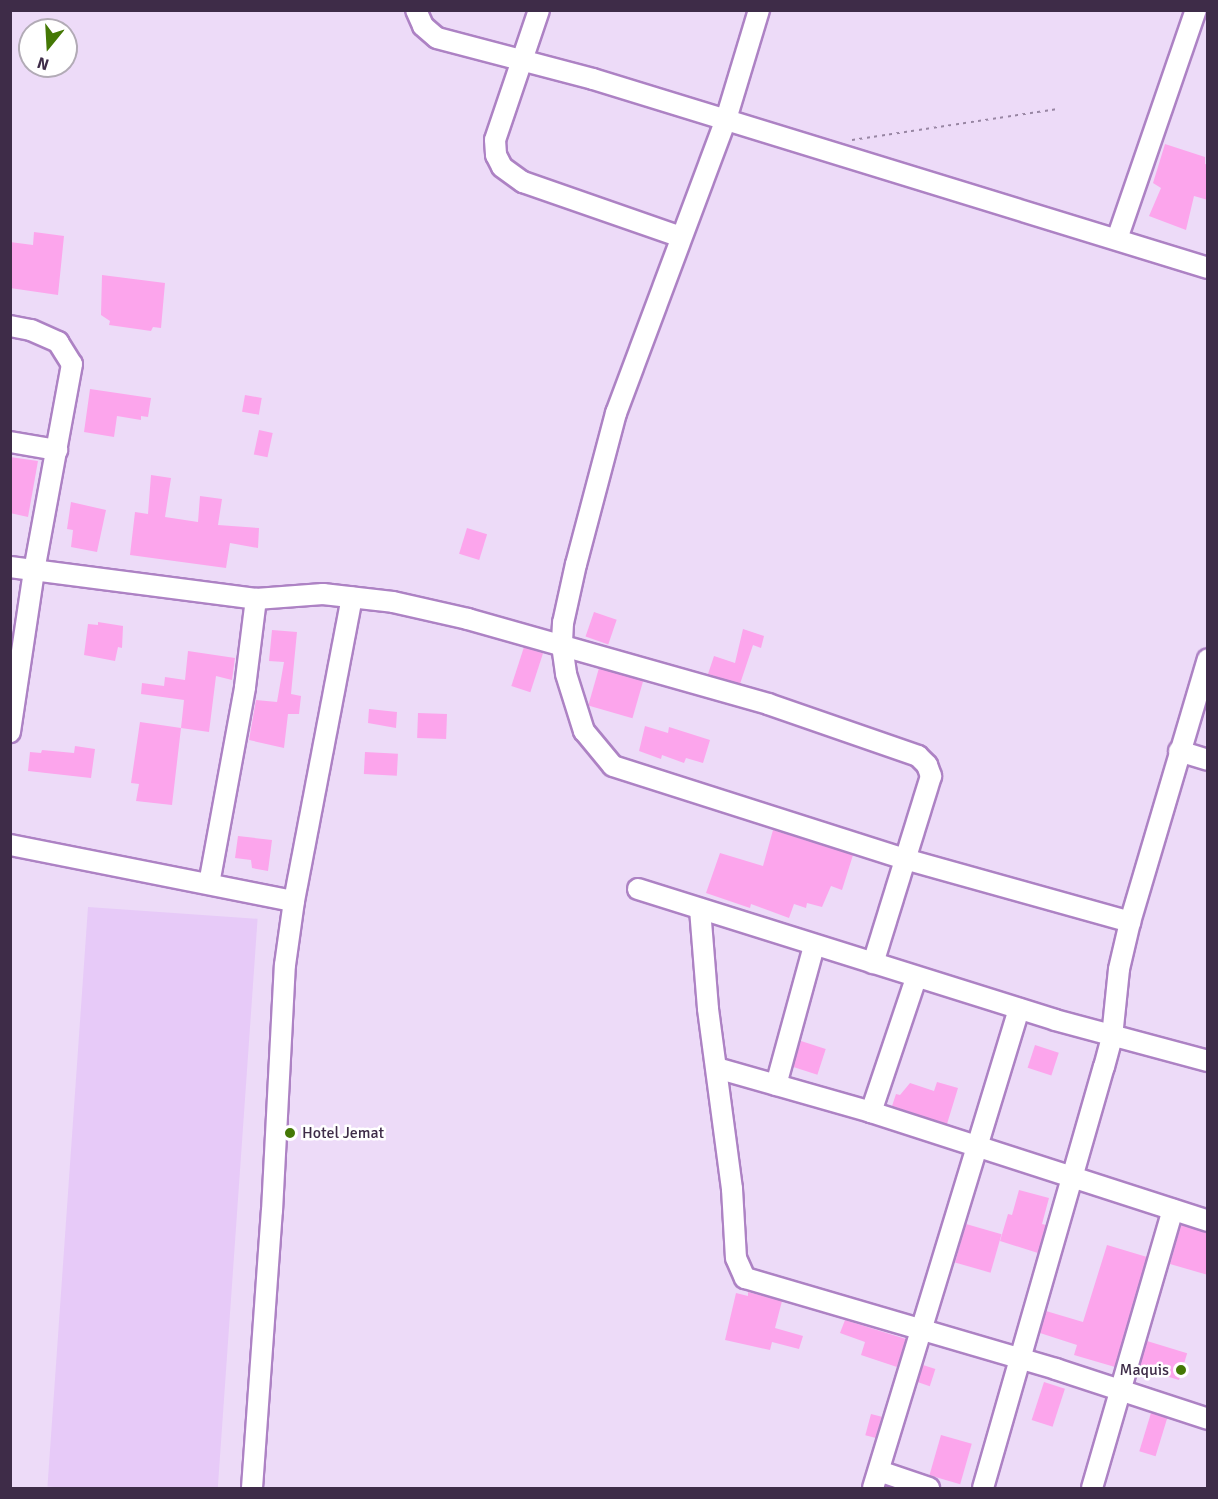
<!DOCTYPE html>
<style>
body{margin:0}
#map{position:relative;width:1218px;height:1499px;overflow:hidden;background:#eddbf8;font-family:Signika,sans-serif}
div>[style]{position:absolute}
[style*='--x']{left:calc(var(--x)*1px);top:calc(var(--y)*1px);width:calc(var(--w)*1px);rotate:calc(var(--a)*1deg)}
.built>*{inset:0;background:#e7caf8;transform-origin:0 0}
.building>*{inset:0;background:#fca5ec;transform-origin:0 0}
.path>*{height:2px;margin-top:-1px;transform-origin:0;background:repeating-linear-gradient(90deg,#9886a3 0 3px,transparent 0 7.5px)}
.roads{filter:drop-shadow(2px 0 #ad82c4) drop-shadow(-2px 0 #ad82c4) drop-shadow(0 2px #ad82c4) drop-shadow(0 -2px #ad82c4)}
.minor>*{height:20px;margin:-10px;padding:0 10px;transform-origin:10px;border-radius:10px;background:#fff}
.dots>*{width:16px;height:16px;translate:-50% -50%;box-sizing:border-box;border:3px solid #fff;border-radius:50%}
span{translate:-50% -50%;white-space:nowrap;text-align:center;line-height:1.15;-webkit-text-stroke:5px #fff;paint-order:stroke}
.poi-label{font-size:16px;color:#3e2c48}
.left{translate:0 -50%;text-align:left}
.right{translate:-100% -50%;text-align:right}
.frame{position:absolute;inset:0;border:12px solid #3e2c48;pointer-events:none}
.north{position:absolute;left:18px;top:18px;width:60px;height:60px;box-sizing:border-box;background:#fff;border:2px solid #b2abb6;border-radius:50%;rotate:198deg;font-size:16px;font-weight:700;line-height:24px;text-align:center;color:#3e2c48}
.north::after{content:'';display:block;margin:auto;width:21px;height:27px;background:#447805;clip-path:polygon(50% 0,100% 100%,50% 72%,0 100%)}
</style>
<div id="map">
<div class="built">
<i style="left:88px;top:907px;width:170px;height:581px;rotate:4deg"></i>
</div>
<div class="building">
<i style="clip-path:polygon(1165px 144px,1205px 157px,1205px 164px,1208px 165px,1208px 200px,1194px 196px,1186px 230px,1149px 216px,1161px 188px,1153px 183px)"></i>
<i style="clip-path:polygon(34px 232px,64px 236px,58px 295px,10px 288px,10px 242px,33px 245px)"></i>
<i style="clip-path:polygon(102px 275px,165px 283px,161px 328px,153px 327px,151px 331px,109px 325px,110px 321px,101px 315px)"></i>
<i style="clip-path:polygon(90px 389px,151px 398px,148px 417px,141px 416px,141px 420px,117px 416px,114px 437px,84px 432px)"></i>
<i style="left:245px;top:395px;width:17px;height:17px;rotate:10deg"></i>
<i style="left:259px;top:430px;width:14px;height:25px;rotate:12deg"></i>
<i style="clip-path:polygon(10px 457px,38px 461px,28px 517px,10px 513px)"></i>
<i style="clip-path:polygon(151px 475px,171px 478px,165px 517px,198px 522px,200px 496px,222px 499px,218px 525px,259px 528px,258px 548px,230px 543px,226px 568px,130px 555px,135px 512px,148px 514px)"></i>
<i style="clip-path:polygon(71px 502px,106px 510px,97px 552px,71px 547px,73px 530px,67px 529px)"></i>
<i style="left:467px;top:528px;width:21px;height:27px;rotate:17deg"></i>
<i style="left:594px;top:612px;width:24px;height:26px;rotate:19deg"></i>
<i style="clip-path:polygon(98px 622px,123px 626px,122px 648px,118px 647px,115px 661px,84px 655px,88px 624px,98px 625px)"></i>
<i style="clip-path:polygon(743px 629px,764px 636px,761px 648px,753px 645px,740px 684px,708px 674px,714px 656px,735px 663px)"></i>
<i style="clip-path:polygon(272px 630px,297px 632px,291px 694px,301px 696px,299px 714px,288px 714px,284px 748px,249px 740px,256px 700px,277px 702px,284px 662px,269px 661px)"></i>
<i style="left:524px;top:647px;width:20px;height:41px;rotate:18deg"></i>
<i style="clip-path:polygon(188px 651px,235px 658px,232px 680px,216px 676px,209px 732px,181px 728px,184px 700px,141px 694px,142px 683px,164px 686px,165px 677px,185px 680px)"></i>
<i style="left:599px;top:668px;width:46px;height:39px;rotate:16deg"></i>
<i style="clip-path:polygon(369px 709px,397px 712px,396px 728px,368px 723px)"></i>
<i style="left:418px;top:713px;width:29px;height:25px;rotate:2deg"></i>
<i style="clip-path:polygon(140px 722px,181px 728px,172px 805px,136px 801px,139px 784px,131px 783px)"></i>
<i style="clip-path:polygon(645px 726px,668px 733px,669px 727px,710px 740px,703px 763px,686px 758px,684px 763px,662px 755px,661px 759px,639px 751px)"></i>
<i style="clip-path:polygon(75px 746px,95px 749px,91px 778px,28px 771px,30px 752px,41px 753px,42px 750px,74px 753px)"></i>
<i style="left:365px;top:752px;width:33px;height:22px;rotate:3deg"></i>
<i style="clip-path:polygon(773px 830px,853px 855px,842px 890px,831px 886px,822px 907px,807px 903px,806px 908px,794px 904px,789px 918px,751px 904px,750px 908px,706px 893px,720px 853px,763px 866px)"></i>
<i style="clip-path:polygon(238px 836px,272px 840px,268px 871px,252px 868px,251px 860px,235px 858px)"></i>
<i style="left:801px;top:1041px;width:26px;height:27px;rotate:18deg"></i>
<i style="left:1035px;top:1045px;width:25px;height:24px;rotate:18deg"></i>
<i style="clip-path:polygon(937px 1082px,958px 1088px,947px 1124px,892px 1106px,896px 1094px,900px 1095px,910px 1083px,934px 1091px)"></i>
<i style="clip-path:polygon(1019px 1190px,1049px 1198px,1042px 1224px,1046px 1225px,1038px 1253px,1000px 1241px,1008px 1214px,1012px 1215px)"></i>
<i style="left:966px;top:1224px;width:37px;height:40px;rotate:16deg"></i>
<i style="clip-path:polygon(1181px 1225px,1208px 1233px,1208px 1275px,1170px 1264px)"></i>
<i style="clip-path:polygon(1107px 1245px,1147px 1257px,1115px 1367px,1074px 1355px,1077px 1345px,1040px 1333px,1046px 1311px,1083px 1322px)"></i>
<i style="clip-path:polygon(748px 1292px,782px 1301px,775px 1328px,803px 1336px,799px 1349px,772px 1342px,770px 1350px,725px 1340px,736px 1293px,748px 1296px)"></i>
<i style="clip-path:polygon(845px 1320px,906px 1339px,897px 1367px,861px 1355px,865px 1342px,840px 1333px)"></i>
<i style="left:1147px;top:1341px;width:42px;height:28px;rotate:17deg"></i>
<i style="left:923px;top:1365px;width:13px;height:18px;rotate:18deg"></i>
<i style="left:1044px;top:1382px;width:22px;height:40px;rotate:18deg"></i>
<i style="left:1151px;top:1413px;width:17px;height:40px;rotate:17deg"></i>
<i style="left:871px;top:1414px;width:11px;height:22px;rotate:15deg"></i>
<i style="left:941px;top:1435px;width:32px;height:42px;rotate:16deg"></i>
</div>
<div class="path">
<i style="--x:852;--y:140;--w:208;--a:-8.6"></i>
</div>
<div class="roads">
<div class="minor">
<i style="--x:416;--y:10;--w:17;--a:66"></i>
<i style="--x:423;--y:26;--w:18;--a:41"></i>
<i style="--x:437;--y:38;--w:161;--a:14.7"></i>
<i style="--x:593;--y:79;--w:643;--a:17.08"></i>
<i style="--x:539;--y:10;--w:137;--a:108.7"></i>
<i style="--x:495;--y:140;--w:15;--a:86"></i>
<i style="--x:496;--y:155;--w:13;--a:63"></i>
<i style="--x:502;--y:167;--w:26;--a:36"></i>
<i style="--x:523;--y:182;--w:167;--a:19.2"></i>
<i style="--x:759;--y:10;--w:114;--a:106.8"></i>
<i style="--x:726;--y:119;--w:314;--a:110.5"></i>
<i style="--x:616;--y:413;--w:156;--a:104.8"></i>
<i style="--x:576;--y:564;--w:60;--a:102.4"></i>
<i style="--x:563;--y:623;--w:22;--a:93"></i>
<i style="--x:562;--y:645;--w:29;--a:82"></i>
<i style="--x:566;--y:674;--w:60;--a:72.5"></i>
<i style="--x:584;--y:731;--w:45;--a:50.4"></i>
<i style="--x:613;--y:766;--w:306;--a:17.7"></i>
<i style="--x:905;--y:859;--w:234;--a:15.6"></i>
<i style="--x:1117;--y:239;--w:242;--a:-71"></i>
<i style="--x:10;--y:326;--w:21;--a:11"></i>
<i style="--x:31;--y:330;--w:30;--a:24"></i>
<i style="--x:58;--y:342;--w:26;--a:58"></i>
<i style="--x:72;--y:364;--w:210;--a:100.4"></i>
<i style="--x:34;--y:571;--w:163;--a:98.5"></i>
<i style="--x:10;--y:442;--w:48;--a:9.7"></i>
<i style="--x:10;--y:567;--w:248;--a:7.4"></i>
<i style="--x:256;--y:599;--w:67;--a:-4.3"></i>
<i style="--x:323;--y:594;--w:70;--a:6.5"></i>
<i style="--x:393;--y:602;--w:77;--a:12.8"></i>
<i style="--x:468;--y:619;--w:312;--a:15.8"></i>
<i style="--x:768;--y:704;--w:159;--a:19.1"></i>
<i style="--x:918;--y:756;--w:13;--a:45"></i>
<i style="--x:927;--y:765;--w:12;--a:70"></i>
<i style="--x:931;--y:776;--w:196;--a:107.2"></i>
<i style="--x:1179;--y:751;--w:30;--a:17"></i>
<i style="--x:10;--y:845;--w:289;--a:11.2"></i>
<i style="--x:209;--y:884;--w:200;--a:-79.6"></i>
<i style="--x:245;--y:687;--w:89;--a:-82.9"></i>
<i style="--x:638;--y:889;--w:437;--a:17.4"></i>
<i style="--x:1055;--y:1020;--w:158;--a:15"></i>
<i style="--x:700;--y:909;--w:100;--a:85.4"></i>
<i style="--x:708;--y:1009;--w:182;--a:82.4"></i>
<i style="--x:732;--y:1189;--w:69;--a:86.7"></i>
<i style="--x:736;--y:1258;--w:22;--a:66"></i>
<i style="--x:745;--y:1278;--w:324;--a:16.3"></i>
<i style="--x:1056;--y:1369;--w:160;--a:18.2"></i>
<i style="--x:717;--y:1068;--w:160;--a:15.9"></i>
<i style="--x:871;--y:1112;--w:354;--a:17.9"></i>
<i style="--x:776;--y:1085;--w:144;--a:-74.7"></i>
<i style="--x:871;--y:1112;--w:141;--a:-71.4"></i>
<i style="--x:879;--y:1471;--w:53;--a:18.8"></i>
<i style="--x:252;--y:1488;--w:278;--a:-85.9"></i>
<i style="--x:272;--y:1211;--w:246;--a:-87"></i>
<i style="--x:285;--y:965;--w:65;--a:-82"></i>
<i style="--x:294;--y:901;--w:309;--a:-79.2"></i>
<i style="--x:873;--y:1488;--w:501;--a:-73.05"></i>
<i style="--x:983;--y:1488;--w:438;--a:-74"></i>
<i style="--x:1104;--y:1067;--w:31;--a:-75"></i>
<i style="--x:1112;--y:1037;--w:68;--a:-84.1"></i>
<i style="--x:1119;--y:969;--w:48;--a:-76.8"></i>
<i style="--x:1130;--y:922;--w:274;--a:-73.5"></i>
<i style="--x:1092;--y:1488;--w:290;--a:-73.8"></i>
</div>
</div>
<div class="dots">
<i style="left:290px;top:1133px;background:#447805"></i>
<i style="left:1181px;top:1370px;background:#447805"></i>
</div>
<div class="poi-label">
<span class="left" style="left:302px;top:1133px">Hotel Jemat</span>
<span class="right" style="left:1169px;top:1370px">Maquis</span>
</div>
<div class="frame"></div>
<div class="north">N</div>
</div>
